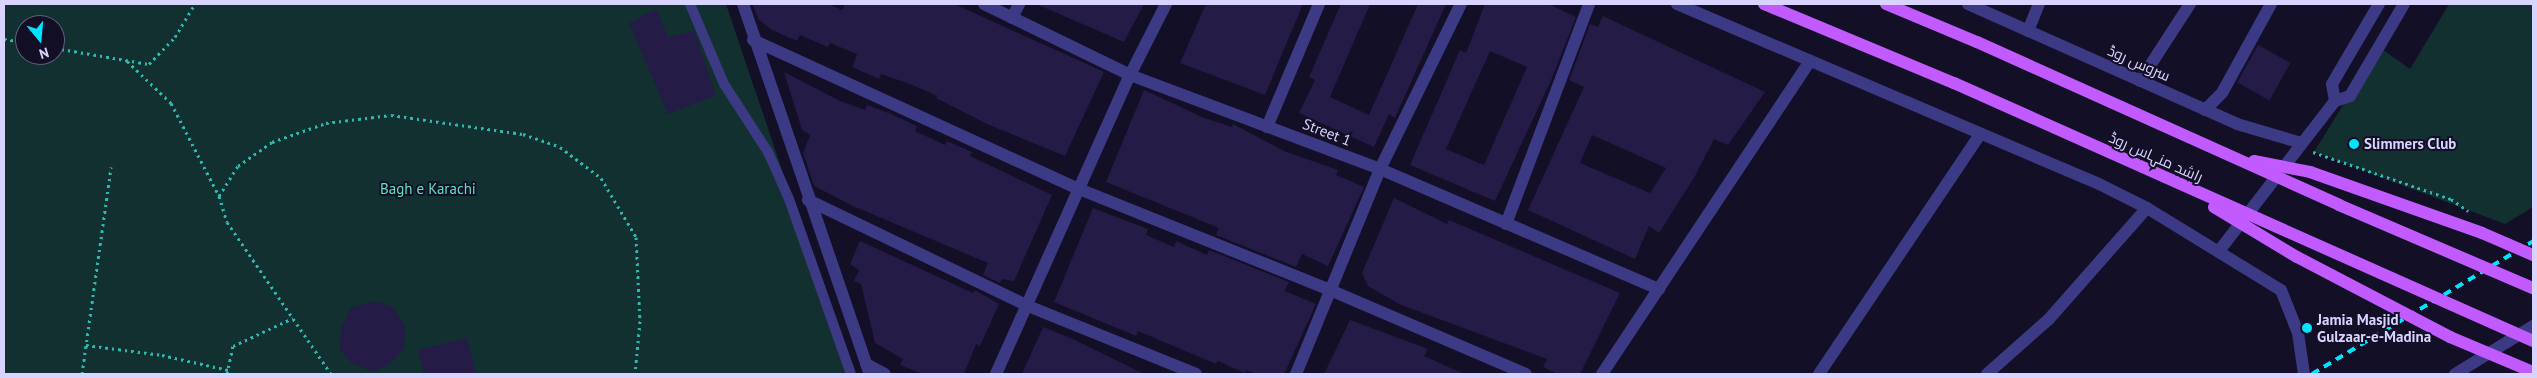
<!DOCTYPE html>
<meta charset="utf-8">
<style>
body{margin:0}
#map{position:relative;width:2537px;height:378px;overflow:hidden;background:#130f26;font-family:"PT Sans",Cairo,sans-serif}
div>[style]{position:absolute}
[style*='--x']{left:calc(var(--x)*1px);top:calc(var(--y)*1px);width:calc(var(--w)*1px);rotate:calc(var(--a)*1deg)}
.green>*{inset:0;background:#12302f}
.building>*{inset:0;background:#241b47;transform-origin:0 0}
.path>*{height:3px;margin-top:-1.5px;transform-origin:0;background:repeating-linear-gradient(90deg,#2fb8b0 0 2.5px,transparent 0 6.5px)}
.service>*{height:10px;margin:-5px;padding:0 5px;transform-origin:5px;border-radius:5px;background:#3d3a85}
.minor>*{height:12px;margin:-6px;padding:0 6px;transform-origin:6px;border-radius:6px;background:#3d3a85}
.tertiary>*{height:12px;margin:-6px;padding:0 6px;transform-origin:6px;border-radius:6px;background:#3d3a85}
.primary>*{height:12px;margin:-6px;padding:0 6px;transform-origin:6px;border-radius:6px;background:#c25bff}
.rail>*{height:4px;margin-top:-2px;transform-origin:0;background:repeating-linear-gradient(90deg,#00e5ff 0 8px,transparent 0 14px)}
.primary-bridge>*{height:12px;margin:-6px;padding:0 6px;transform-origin:6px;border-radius:6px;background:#c25bff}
.dots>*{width:14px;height:14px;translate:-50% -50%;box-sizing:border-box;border:2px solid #130f26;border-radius:50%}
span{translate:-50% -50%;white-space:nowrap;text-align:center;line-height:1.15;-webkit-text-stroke:4px #130f26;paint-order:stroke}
.street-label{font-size:15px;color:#d9d4ff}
.poi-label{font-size:15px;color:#d9d4ff;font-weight:700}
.left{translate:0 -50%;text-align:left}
.park-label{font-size:15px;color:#5fe0c0}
.frame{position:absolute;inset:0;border:5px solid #d9d4ff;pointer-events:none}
.north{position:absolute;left:15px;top:15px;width:50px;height:50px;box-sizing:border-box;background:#130f26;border:1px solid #625e7d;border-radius:50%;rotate:163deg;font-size:14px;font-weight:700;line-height:20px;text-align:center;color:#d9d4ff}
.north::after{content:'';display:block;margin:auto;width:18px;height:22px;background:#00e5ff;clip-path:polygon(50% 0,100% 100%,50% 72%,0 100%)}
</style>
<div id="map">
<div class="green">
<i style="clip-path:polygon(evenodd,4px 4px,726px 4px,851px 374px,4px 374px,4px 4px,25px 25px,55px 25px,55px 55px,25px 55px,25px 25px)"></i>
<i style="clip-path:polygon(2449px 4px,2533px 4px,2533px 207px,2505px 224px,2314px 152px,2379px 47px,2410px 69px)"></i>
</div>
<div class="building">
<i style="clip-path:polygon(752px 4px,829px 4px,842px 10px,845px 4px,954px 4px,1104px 72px,1065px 156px,987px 124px,936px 98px,938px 96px,907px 83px,881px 74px,879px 79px,852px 67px,857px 54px,830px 43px,828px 47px,800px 35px,797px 41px,772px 30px,759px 20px)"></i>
<i style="clip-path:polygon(1036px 4px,1144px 4px,1124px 42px)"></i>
<i style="clip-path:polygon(1206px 4px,1303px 4px,1265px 95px,1180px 63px)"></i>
<i style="clip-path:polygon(1341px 4px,1370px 4px,1330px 97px,1369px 115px,1418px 4px,1446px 4px,1395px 118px,1389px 114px,1374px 147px,1299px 113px,1315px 80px,1309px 77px)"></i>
<i style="clip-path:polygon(evenodd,1485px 4px,1548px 4px,1576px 17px,1552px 78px,1495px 201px,1410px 165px,1460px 50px,1466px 53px,1485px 4px,1490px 51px,1527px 67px,1484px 165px,1446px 149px,1490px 51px)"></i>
<i style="clip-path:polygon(656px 9px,668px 37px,694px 31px,716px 95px,668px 114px,629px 23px)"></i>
<i style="clip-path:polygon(evenodd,1603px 16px,1765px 92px,1728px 145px,1714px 139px,1695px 176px,1659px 233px,1649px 226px,1635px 259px,1528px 210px,1584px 87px,1569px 80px,1590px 24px,1598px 27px,1603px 16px,1592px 135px,1666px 168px,1650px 193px,1580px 163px,1592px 135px)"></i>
<i style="left:2258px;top:45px;width:37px;height:43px;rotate:29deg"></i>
<i style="clip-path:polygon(784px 72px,840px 101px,865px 110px,867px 105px,891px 114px,917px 126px,915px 131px,945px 145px,947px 141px,972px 152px,970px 156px,1052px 195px,1014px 281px,1002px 279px,1000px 283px,983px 275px,988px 263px,853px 206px,814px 186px,803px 153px,810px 135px,802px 130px)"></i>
<i style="clip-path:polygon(1144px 90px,1202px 117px,1232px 127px,1233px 124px,1284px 151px,1338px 170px,1336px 175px,1364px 187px,1328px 266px,1302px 254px,1296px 267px,1216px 235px,1219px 228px,1106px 182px)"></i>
<i style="clip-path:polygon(1394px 198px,1447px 224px,1449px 220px,1620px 293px,1580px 374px,1558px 374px,1543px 367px,1547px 359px,1399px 304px,1368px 286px,1362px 273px)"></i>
<i style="clip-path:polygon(1093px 208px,1148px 229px,1146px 235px,1174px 247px,1176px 241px,1207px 255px,1209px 250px,1289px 282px,1285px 291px,1316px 304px,1284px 374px,1256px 374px,1246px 370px,1245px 373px,1218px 361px,1216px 364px,1138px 331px,1136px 336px,1054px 302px)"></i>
<i style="clip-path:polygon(860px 241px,973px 293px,975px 290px,999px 304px,980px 346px,976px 344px,964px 374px,923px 374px,900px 365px,903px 359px,875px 343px,861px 284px,854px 281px,859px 270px,850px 264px)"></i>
<i style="clip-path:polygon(374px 301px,393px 307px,405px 326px,404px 348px,390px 364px,373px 372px,352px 363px,340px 350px,341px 329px,351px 308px)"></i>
<i style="clip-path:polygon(1350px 320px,1428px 349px,1424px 356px,1464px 374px,1324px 374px)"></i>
<i style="clip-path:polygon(1043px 327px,1073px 339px,1144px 374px,1022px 374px)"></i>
<i style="clip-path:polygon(467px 338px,476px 374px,424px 374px,418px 350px)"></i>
</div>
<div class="path">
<i style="--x:4;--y:39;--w:21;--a:8"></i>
<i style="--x:55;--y:48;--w:95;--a:9.7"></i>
<i style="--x:149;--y:64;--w:37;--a:-46"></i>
<i style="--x:175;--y:37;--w:39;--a:-59"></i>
<i style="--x:127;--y:61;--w:61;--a:43.7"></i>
<i style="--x:171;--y:103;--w:105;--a:62.7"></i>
<i style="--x:219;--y:196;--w:27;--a:73"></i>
<i style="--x:227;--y:222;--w:184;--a:55.6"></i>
<i style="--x:2313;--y:152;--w:146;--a:18.8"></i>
<i style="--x:2451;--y:199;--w:21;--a:35"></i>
<i style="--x:219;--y:196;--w:36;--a:-58"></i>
<i style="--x:238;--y:166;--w:42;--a:-35.2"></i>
<i style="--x:272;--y:142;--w:57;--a:-19.4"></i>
<i style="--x:326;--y:123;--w:65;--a:-7"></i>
<i style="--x:391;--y:115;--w:133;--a:8.2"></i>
<i style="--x:523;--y:134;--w:39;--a:19"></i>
<i style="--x:560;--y:147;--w:51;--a:37.1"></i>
<i style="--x:601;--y:178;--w:69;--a:59.3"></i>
<i style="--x:636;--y:237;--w:84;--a:87.3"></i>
<i style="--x:640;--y:321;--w:53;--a:95.4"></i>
<i style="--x:86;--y:345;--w:77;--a:7.5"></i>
<i style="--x:162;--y:355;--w:68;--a:12.8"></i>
<i style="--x:82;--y:374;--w:209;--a:-82"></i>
<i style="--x:227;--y:374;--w:29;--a:-78"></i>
<i style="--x:233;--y:346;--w:66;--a:-25"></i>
<i style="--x:547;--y:374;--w:12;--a:0"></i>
</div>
<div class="service">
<i style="--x:690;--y:4;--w:87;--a:67"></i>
<i style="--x:724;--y:84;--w:81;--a:57.1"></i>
<i style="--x:768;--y:152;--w:51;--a:65.9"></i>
<i style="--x:789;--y:199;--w:186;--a:70.5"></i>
</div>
<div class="minor">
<i style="--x:743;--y:4;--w:391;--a:71.1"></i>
<i style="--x:984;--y:4;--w:162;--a:25.9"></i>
<i style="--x:1130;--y:75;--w:267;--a:20.6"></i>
<i style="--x:1380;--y:169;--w:304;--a:23.3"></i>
<i style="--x:1677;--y:4;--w:459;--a:23.1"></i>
<i style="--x:2099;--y:184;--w:54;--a:26.6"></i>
<i style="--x:2147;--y:208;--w:157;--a:31.5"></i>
<i style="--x:2281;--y:290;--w:46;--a:68.4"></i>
<i style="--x:2298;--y:333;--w:41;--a:81.7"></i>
<i style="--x:1968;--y:4;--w:295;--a:24"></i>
<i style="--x:2237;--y:124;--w:67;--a:16.5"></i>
<i style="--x:1012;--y:18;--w:16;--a:-63"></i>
<i style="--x:2028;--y:31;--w:29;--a:-68"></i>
<i style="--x:753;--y:40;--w:358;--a:24.6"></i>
<i style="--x:1079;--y:189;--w:271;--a:21.9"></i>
<i style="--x:1330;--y:290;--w:213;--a:23.2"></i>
<i style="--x:2140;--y:81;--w:92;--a:-57"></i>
<i style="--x:2205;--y:110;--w:24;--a:-45"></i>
<i style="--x:2222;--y:93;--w:102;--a:-61.2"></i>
<i style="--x:1267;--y:127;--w:134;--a:-67.1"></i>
<i style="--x:808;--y:200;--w:244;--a:25.7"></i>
<i style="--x:1028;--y:306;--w:181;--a:22"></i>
<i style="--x:1506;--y:224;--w:235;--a:-69.3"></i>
<i style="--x:866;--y:364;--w:21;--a:28"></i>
<i style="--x:996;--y:374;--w:328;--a:-65.9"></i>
<i style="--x:1130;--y:75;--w:80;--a:-63.1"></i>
<i style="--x:1296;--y:374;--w:222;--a:-67.7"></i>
<i style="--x:1380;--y:169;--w:184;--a:-63.9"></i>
<i style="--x:1602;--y:374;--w:376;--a:-56.4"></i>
<i style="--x:1819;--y:374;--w:289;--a:-56.1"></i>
<i style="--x:1987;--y:374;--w:83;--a:-41.6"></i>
<i style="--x:2049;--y:319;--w:148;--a:-48.6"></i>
<i style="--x:2455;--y:374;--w:92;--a:-31.6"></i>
</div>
<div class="tertiary">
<i style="--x:2335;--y:101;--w:17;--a:-100"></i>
<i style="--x:2332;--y:84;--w:93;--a:-59.6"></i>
<i style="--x:2219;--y:251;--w:190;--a:-52.3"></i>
<i style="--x:2335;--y:101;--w:16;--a:-18"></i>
<i style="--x:2350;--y:96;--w:107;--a:-59.6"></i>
</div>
<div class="primary">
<i style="--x:1764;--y:4;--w:206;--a:22.6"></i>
<i style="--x:1886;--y:4;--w:99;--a:22.7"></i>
</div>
<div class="rail">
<i style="--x:2312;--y:374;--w:258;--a:-31"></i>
</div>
<div class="primary-bridge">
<i style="--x:1977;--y:42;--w:397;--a:24.2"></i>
<i style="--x:2339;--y:205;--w:211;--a:23.2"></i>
<i style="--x:1954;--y:83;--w:634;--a:24.02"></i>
<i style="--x:2254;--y:161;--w:57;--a:11.1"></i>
<i style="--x:2310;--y:172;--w:182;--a:19.5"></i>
<i style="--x:2482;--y:233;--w:56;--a:23.3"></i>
<i style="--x:2214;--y:207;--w:97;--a:31.1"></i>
<i style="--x:2297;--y:257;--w:173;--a:27.6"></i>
<i style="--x:2450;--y:337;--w:90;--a:22.9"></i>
</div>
<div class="dots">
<i style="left:2354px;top:144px;background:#00e5ff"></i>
<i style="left:2307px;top:328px;background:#00e5ff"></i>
</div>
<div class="street-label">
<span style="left:2139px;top:63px;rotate:24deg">سروس روڈ</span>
<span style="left:1327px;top:132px;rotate:21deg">Street 1</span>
<span style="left:2156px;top:157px;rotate:24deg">راشد منہاس روڈ</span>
</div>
<div class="poi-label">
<span class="left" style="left:2364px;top:144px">Slimmers Club</span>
<span class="left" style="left:2317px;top:328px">Jamia Masjid<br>Gulzaar-e-Madina</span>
</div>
<div class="park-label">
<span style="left:428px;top:189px">Bagh e Karachi</span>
</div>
<div class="frame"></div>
<div class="north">N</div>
</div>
